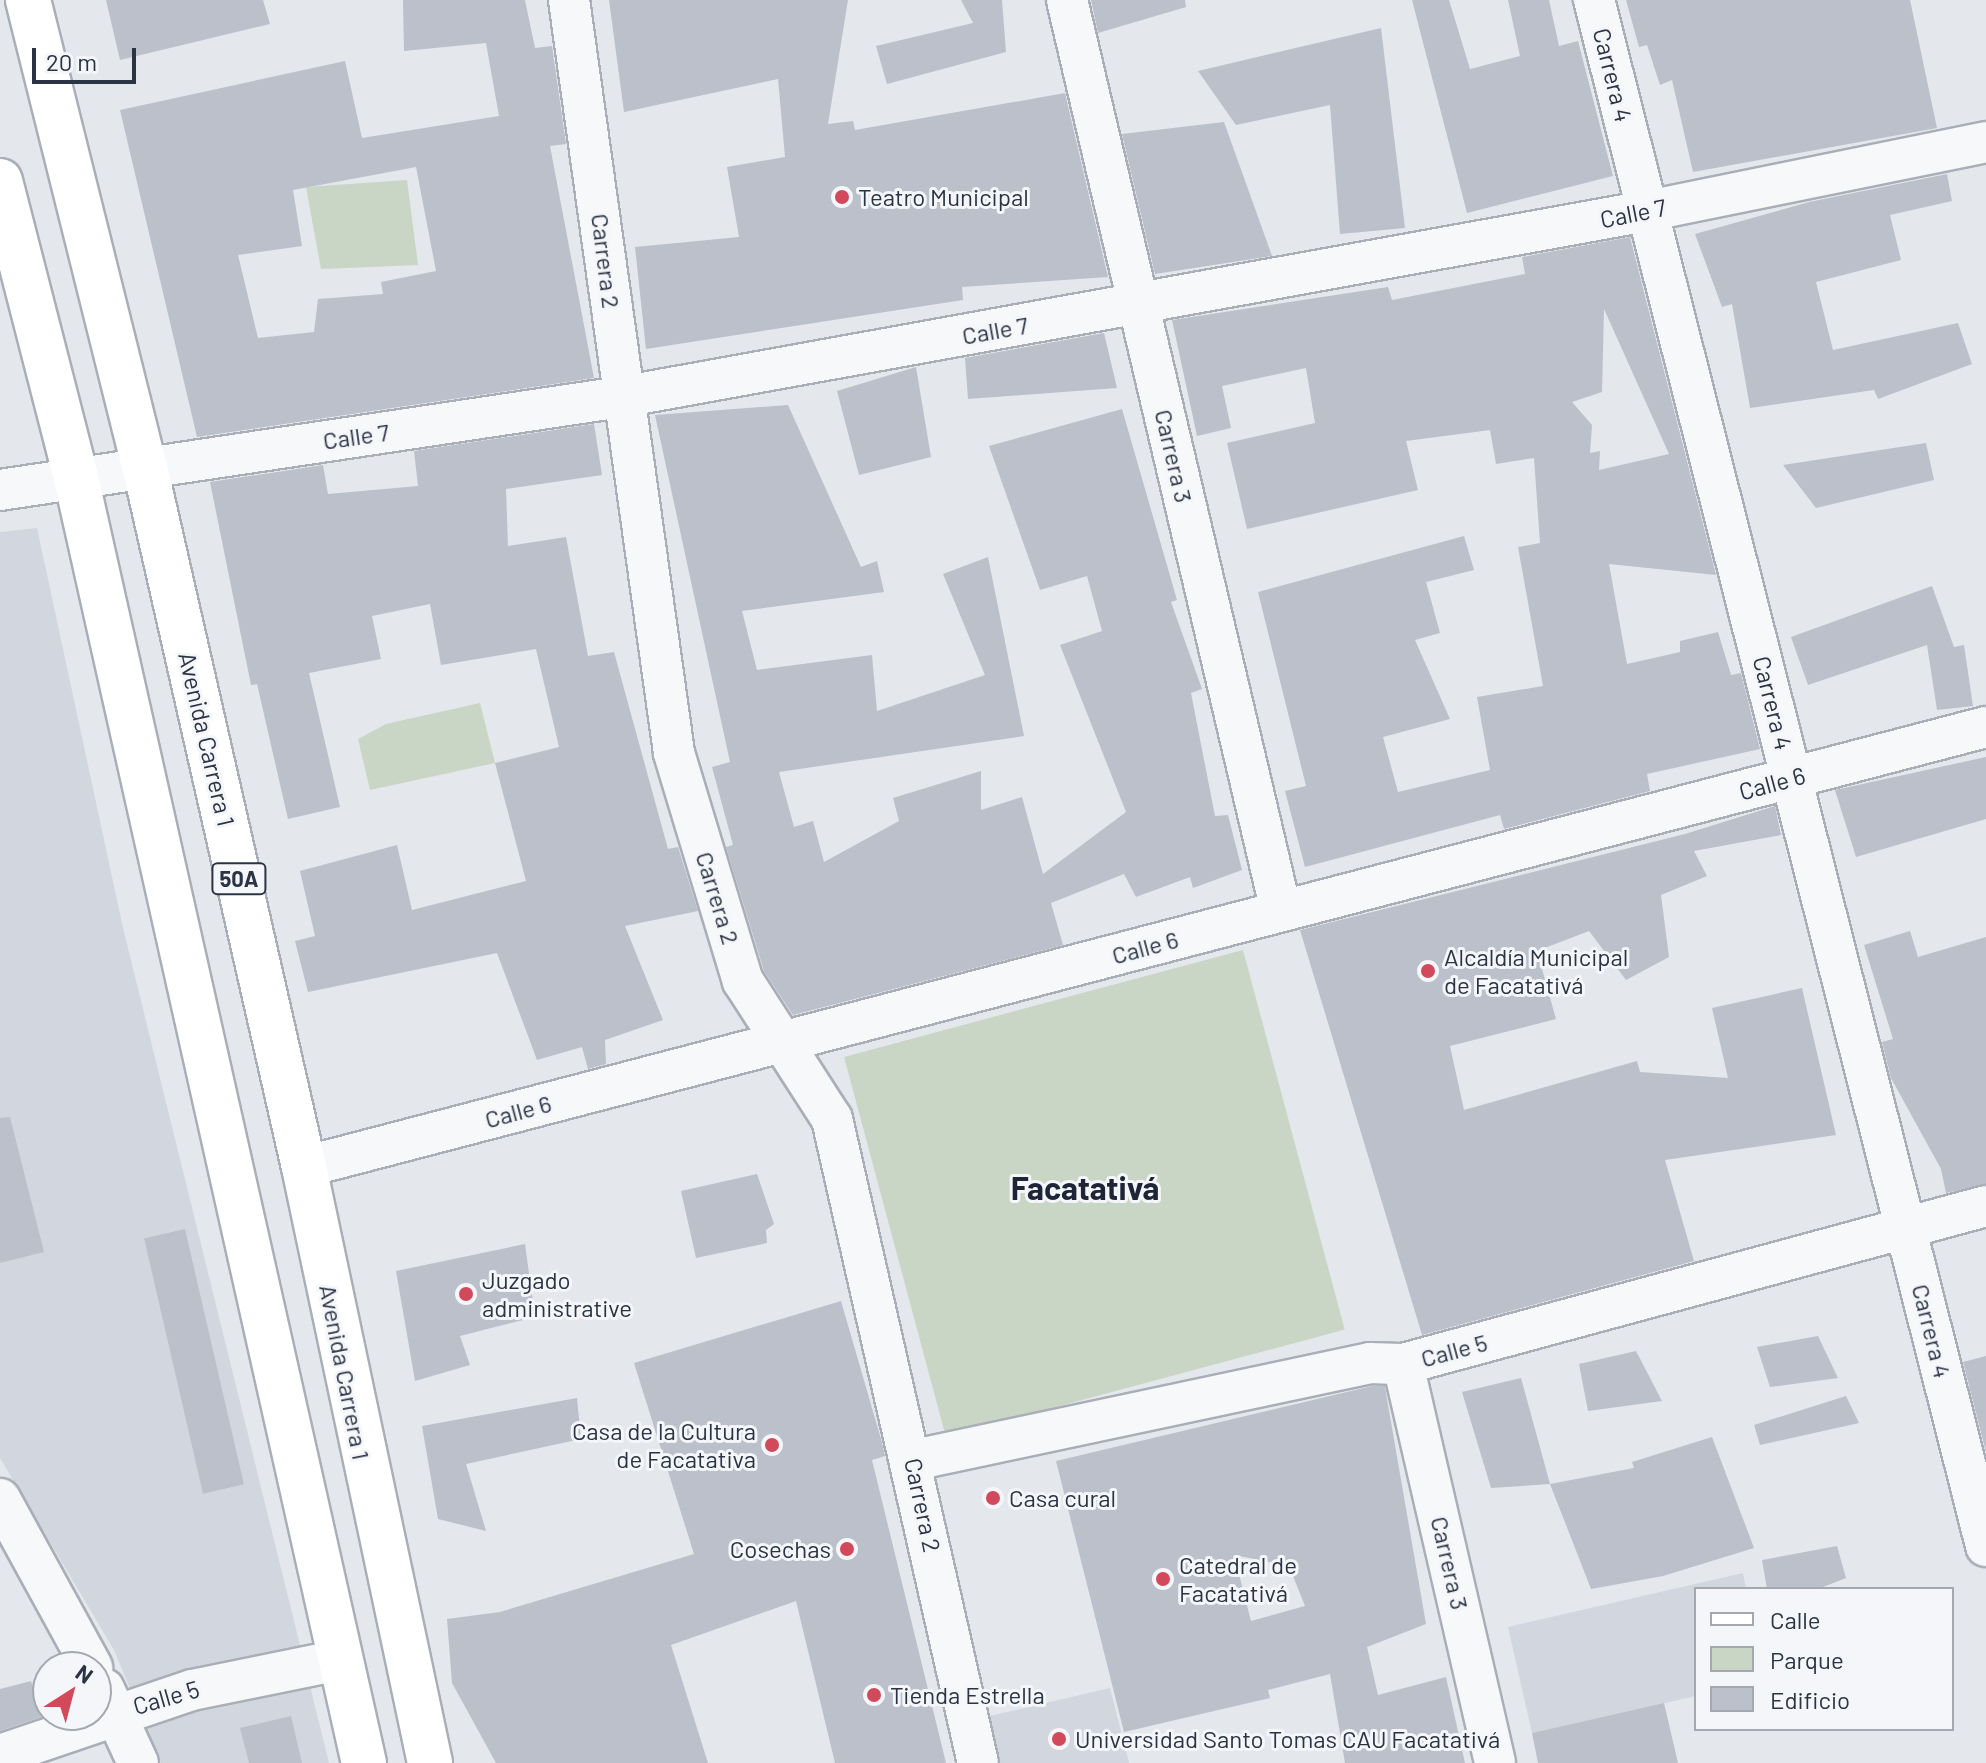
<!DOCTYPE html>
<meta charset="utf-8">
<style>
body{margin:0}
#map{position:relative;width:1986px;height:1763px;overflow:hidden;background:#e4e7ec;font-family:Barlow,sans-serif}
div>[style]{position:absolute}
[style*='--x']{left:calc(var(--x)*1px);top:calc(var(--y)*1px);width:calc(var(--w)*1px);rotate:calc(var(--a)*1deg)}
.built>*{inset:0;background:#d2d6de}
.green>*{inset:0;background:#c9d6c5;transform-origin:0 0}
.building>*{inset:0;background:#bbc0ca;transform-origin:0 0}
.roads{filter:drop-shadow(2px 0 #a9aeb7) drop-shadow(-2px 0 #a9aeb7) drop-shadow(0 2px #a9aeb7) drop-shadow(0 -2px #a9aeb7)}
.minor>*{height:40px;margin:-20px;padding:0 20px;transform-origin:20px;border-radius:20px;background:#f7f8fa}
.primary>*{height:44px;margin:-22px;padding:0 22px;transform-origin:22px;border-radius:22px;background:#fff}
.dots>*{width:22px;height:22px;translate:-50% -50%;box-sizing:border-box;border:4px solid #f4f6f9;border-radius:50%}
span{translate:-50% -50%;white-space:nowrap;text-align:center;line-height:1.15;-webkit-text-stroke:6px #f4f6f9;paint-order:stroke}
.shield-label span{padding:2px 6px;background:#f4f6f9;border:2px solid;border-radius:6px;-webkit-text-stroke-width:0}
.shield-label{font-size:22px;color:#2b3445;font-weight:700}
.street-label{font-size:24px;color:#2b3445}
.poi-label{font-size:24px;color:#2b3445}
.left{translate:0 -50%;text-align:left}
.right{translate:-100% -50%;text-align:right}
.district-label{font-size:32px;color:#1d2536;font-weight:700}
.legend{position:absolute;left:1694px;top:1587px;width:260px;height:144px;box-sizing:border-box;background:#f4f6f9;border:2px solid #a4a8b1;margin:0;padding:10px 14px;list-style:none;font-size:24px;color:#2b3445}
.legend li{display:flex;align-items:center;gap:16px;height:40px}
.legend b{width:40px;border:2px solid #a4a8b1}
.north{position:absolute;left:32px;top:1651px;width:80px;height:80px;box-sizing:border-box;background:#f4f6f9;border:2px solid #a4a8b1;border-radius:50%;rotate:36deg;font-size:22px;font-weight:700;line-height:32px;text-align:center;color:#2b3445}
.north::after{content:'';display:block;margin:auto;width:28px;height:36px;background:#d1495b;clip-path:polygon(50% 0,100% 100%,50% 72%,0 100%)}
.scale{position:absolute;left:32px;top:48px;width:104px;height:36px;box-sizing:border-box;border:4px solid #2b3445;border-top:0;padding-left:10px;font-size:24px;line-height:28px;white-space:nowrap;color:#2b3445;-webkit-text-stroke:6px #f4f6f9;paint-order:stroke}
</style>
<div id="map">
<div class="built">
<i style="clip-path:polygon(37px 528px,123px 928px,329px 1763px,161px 1763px,114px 1650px,0 1458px,0 532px)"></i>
<i style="clip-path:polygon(1743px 1573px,1746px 1589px,1696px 1589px,1696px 1696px,1532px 1733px,1508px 1627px)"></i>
<i style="clip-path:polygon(1110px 1688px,1129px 1763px,999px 1763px,990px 1716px)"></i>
</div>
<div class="green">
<i style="clip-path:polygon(407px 180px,418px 265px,321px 269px,306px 187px)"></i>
<i style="clip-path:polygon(480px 703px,495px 763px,370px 790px,358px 739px,386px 724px)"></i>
<i style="left:1243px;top:950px;width:393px;height:413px;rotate:75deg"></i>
</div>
<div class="building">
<i style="clip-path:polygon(106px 0,263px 0,270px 24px,120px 60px)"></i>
<i style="clip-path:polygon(evenodd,403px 0,525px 0,535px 48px,552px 46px,566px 144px,550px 146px,594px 378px,197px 437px,120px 110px,345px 61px,362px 138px,499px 116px,486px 43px,404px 51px,403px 0,416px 167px,436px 271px,381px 282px,383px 294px,318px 299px,314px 332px,258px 338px,238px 255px,302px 246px,293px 190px,416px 167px)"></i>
<i style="clip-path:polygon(609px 0,848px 0,828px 124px,853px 121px,855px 130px,1065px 93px,1108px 277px,962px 287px,963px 300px,646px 349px,635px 247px,739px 237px,727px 167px,785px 157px,778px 79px,624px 112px)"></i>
<i style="clip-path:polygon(961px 0,1002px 0,1006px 52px,887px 84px,876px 46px,973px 23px)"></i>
<i style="clip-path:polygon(1091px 0,1185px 0,1186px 7px,1098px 33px)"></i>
<i style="clip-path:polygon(1412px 0,1449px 0,1470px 69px,1520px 56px,1508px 0,1549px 0,1559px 46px,1578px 41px,1613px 176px,1467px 213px)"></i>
<i style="clip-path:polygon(1626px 0,1910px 0,1937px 128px,1693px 172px,1672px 80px,1660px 85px,1647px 45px,1639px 47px)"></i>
<i style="clip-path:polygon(1381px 28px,1405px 228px,1340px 234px,1330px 105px,1236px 125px,1198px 71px)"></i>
<i style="clip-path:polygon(1224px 122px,1272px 256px,1155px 274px,1122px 134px)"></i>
<i style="clip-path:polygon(1947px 174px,1952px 201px,1890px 215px,1901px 260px,1816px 282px,1833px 350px,1958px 323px,1972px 364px,1878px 399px,1874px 390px,1750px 408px,1732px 304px,1722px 307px,1695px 234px,1809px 202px)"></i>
<i style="clip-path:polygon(evenodd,1630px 237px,1716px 575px,1609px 564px,1627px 664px,1680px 652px,1680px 641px,1718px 632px,1731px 675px,1741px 673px,1760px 749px,1647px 774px,1650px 791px,1504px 829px,1500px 815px,1305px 867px,1285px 791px,1306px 786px,1258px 592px,1464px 536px,1474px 570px,1426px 582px,1440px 633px,1415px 640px,1450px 719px,1383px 737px,1398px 792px,1490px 770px,1477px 697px,1543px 686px,1518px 547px,1540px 543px,1534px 458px,1496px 464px,1490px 430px,1406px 441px,1418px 490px,1247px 529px,1227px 443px,1315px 423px,1306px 368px,1222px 386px,1231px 428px,1197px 436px,1172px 320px,1388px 287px,1392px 300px,1525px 274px,1522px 257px,1630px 237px,1604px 309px,1669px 454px,1599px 470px,1600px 451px,1590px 453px,1592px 425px,1572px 402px,1602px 392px,1604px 309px)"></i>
<i style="clip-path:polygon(1104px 333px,1117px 388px,968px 399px,965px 358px)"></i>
<i style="clip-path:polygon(916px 367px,931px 457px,859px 475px,837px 391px)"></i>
<i style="clip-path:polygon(788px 405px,861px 567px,877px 561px,884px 592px,742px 611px,757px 670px,872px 655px,877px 711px,985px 675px,943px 574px,988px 557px,1024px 736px,779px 772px,794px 827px,813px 821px,824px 862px,899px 821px,893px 798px,981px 771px,981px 810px,1022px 797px,1043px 874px,1126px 812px,1060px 645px,1102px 631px,1087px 576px,1040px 590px,989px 446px,1122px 409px,1177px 600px,1171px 602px,1202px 689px,1191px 693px,1215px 816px,1228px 815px,1242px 870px,1193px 888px,1190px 877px,1136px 897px,1124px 874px,1051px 903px,1063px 945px,793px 1015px,764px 971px,726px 847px,733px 845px,712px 767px,730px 762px,655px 415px)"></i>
<i style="clip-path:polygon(594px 424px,602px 475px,506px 489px,508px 546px,566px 537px,588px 656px,614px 652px,668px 849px,678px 847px,698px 911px,625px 926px,663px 1020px,605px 1040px,606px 1064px,588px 1069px,582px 1047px,537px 1060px,497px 953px,308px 992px,295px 941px,315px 936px,300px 871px,397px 845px,412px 910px,526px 881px,495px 763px,559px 747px,536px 649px,441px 665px,430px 604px,372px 616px,381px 659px,309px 673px,340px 807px,288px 819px,257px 684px,251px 685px,210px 482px,323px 465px,328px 494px,418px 486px,414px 451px)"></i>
<i style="clip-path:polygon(1926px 443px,1934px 480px,1816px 508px,1783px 465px)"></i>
<i style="clip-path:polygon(1932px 586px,1954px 647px,1964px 645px,1973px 706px,1937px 710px,1927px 645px,1808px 685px,1791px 637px)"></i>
<i style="clip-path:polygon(1986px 757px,1986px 819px,1856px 857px,1835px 790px)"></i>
<i style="clip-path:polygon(1775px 806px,1781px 835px,1694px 851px,1707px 876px,1661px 895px,1669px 957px,1626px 980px,1589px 931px,1537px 951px,1556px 1019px,1450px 1046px,1464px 1110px,1637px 1061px,1640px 1072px,1728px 1078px,1712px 1008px,1802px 988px,1836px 1135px,1665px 1160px,1694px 1261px,1422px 1335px,1300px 930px,1685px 834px)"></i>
<i style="clip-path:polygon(1910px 931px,1918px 957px,1986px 937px,1986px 1184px,1946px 1193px,1941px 1169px,1891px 1078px,1882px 1042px,1893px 1039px,1864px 945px)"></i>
<i style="clip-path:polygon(10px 1117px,44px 1252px,0 1263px,0 1118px)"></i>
<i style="clip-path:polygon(757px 1174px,774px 1224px,766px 1230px,767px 1243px,696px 1258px,681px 1191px)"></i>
<i style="left:185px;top:1229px;width:262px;height:42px;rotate:77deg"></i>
<i style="clip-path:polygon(525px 1244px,535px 1317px,460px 1336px,470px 1365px,415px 1381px,396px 1271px)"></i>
<i style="clip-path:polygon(841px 1301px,883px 1446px,885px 1456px,872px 1460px,946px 1763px,835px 1763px,796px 1601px,671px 1645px,708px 1763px,496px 1763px,452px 1683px,447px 1619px,500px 1612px,694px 1554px,634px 1363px)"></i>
<i style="clip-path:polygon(1818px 1336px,1838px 1378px,1770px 1387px,1757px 1347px)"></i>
<i style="clip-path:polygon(1636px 1351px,1662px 1401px,1588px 1411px,1579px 1364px)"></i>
<i style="clip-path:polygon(1986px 1356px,1986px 1452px,1963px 1362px)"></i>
<i style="clip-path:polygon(1521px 1378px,1550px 1484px,1491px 1488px,1462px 1392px)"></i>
<i style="clip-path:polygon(evenodd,1372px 1386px,1385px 1386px,1387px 1399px,1426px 1624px,1367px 1647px,1378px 1695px,1446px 1677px,1465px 1763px,1345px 1763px,1330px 1674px,1268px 1690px,1270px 1698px,1124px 1732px,1056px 1461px,1372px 1386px,1234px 1555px,1289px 1566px,1305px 1606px,1251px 1621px,1234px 1555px)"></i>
<i style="clip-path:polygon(1846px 1396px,1859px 1423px,1760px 1445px,1754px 1425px)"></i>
<i style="clip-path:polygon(577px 1398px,581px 1439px,466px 1464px,486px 1531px,438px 1519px,422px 1426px)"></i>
<i style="clip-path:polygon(1712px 1437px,1754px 1548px,1663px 1576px,1591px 1589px,1550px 1484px,1634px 1468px,1632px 1462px)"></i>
<i style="clip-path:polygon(1837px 1546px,1846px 1578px,1818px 1589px,1767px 1589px,1762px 1560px)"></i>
<i style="clip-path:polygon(31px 1681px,41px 1717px,0 1731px,0 1689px)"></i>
<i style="clip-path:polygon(1664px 1703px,1678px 1763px,1538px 1763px,1532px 1733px)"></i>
<i style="clip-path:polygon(291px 1716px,302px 1763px,249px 1763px,240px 1728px)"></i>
</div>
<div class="roads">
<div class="minor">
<i style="--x:569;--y:0;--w:760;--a:82.06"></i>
<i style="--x:674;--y:753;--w:238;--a:73.2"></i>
<i style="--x:743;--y:981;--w:164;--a:57.2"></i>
<i style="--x:832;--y:1119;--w:660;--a:77.23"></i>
<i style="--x:1067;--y:0;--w:936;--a:76.78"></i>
<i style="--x:1594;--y:0;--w:1595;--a:75.77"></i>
<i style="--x:0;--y:490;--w:628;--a:-8.52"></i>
<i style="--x:621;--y:397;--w:1043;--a:-10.28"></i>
<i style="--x:1647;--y:211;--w:346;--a:-11.5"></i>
<i style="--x:304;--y:1167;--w:1739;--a:-14.66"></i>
<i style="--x:1403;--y:1364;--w:409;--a:77"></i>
<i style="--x:914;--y:1460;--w:466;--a:-12"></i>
<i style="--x:1370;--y:1363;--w:33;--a:2"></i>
<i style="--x:1403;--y:1364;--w:604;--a:-15.16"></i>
<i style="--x:0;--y:1499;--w:192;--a:61.3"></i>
<i style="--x:104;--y:1689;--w:81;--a:65.3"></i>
<i style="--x:0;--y:1755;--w:203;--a:-18.7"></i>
<i style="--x:192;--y:1690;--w:150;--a:-11.5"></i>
</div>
<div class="primary">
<i style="--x:28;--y:0;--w:482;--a:76"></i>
<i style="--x:145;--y:468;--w:717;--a:77.19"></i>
<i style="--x:304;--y:1167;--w:609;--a:78.06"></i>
<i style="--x:0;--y:181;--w:307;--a:75.6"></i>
<i style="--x:76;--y:478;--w:1317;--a:77.37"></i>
</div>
</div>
<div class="dots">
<i style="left:842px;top:197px;background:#d1495b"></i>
<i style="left:1428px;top:971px;background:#d1495b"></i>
<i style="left:466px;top:1294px;background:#d1495b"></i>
<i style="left:772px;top:1445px;background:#d1495b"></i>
<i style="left:993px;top:1498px;background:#d1495b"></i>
<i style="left:847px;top:1549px;background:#d1495b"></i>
<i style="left:1163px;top:1579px;background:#d1495b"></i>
<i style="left:874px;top:1695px;background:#d1495b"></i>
<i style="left:1059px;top:1739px;background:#d1495b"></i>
</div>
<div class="shield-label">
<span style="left:239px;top:879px">50A</span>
</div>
<div class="street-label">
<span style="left:1613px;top:75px;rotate:76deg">Carrera 4</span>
<span style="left:1633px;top:213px;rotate:-11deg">Calle 7</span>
<span style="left:606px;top:261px;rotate:83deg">Carrera 2</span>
<span style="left:995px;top:330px;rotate:-10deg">Calle 7</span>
<span style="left:356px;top:436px;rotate:-8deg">Calle 7</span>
<span style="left:1174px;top:456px;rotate:77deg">Carrera 3</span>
<span style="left:1773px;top:703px;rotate:76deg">Carrera 4</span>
<span style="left:207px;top:739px;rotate:77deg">Avenida Carrera 1</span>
<span style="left:1772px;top:783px;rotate:-15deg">Calle 6</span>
<span style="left:718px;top:898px;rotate:73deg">Carrera 2</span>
<span style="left:1145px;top:947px;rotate:-15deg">Calle 6</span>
<span style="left:518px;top:1111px;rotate:-15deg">Calle 6</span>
<span style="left:1932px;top:1331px;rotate:76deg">Carrera 4</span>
<span style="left:1454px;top:1350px;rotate:-15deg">Calle 5</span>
<span style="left:345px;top:1372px;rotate:79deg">Avenida Carrera 1</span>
<span style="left:923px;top:1505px;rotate:78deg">Carrera 2</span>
<span style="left:1450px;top:1563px;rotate:77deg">Carrera 3</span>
<span style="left:166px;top:1697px;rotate:-16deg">Calle 5</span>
</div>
<div class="poi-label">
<span class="left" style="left:858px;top:197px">Teatro Municipal</span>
<span class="left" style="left:1444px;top:971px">Alcaldía Municipal<br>de Facatativá</span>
<span class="left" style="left:482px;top:1294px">Juzgado<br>administrative</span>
<span class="right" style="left:756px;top:1445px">Casa de la Cultura<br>de Facatativa</span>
<span class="left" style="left:1009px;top:1498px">Casa cural</span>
<span class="right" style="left:831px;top:1549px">Cosechas</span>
<span class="left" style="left:1179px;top:1579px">Catedral de<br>Facatativá</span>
<span class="left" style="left:890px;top:1695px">Tienda Estrella</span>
<span class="left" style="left:1075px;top:1739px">Universidad Santo Tomas CAU Facatativá</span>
</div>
<div class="district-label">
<span style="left:1085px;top:1187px">Facatativá</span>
</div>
<ul class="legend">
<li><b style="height:10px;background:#fff"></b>Calle</li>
<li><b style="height:22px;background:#c9d6c5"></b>Parque</li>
<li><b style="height:22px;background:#bbc0ca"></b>Edificio</li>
</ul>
<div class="north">N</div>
<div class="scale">20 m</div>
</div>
